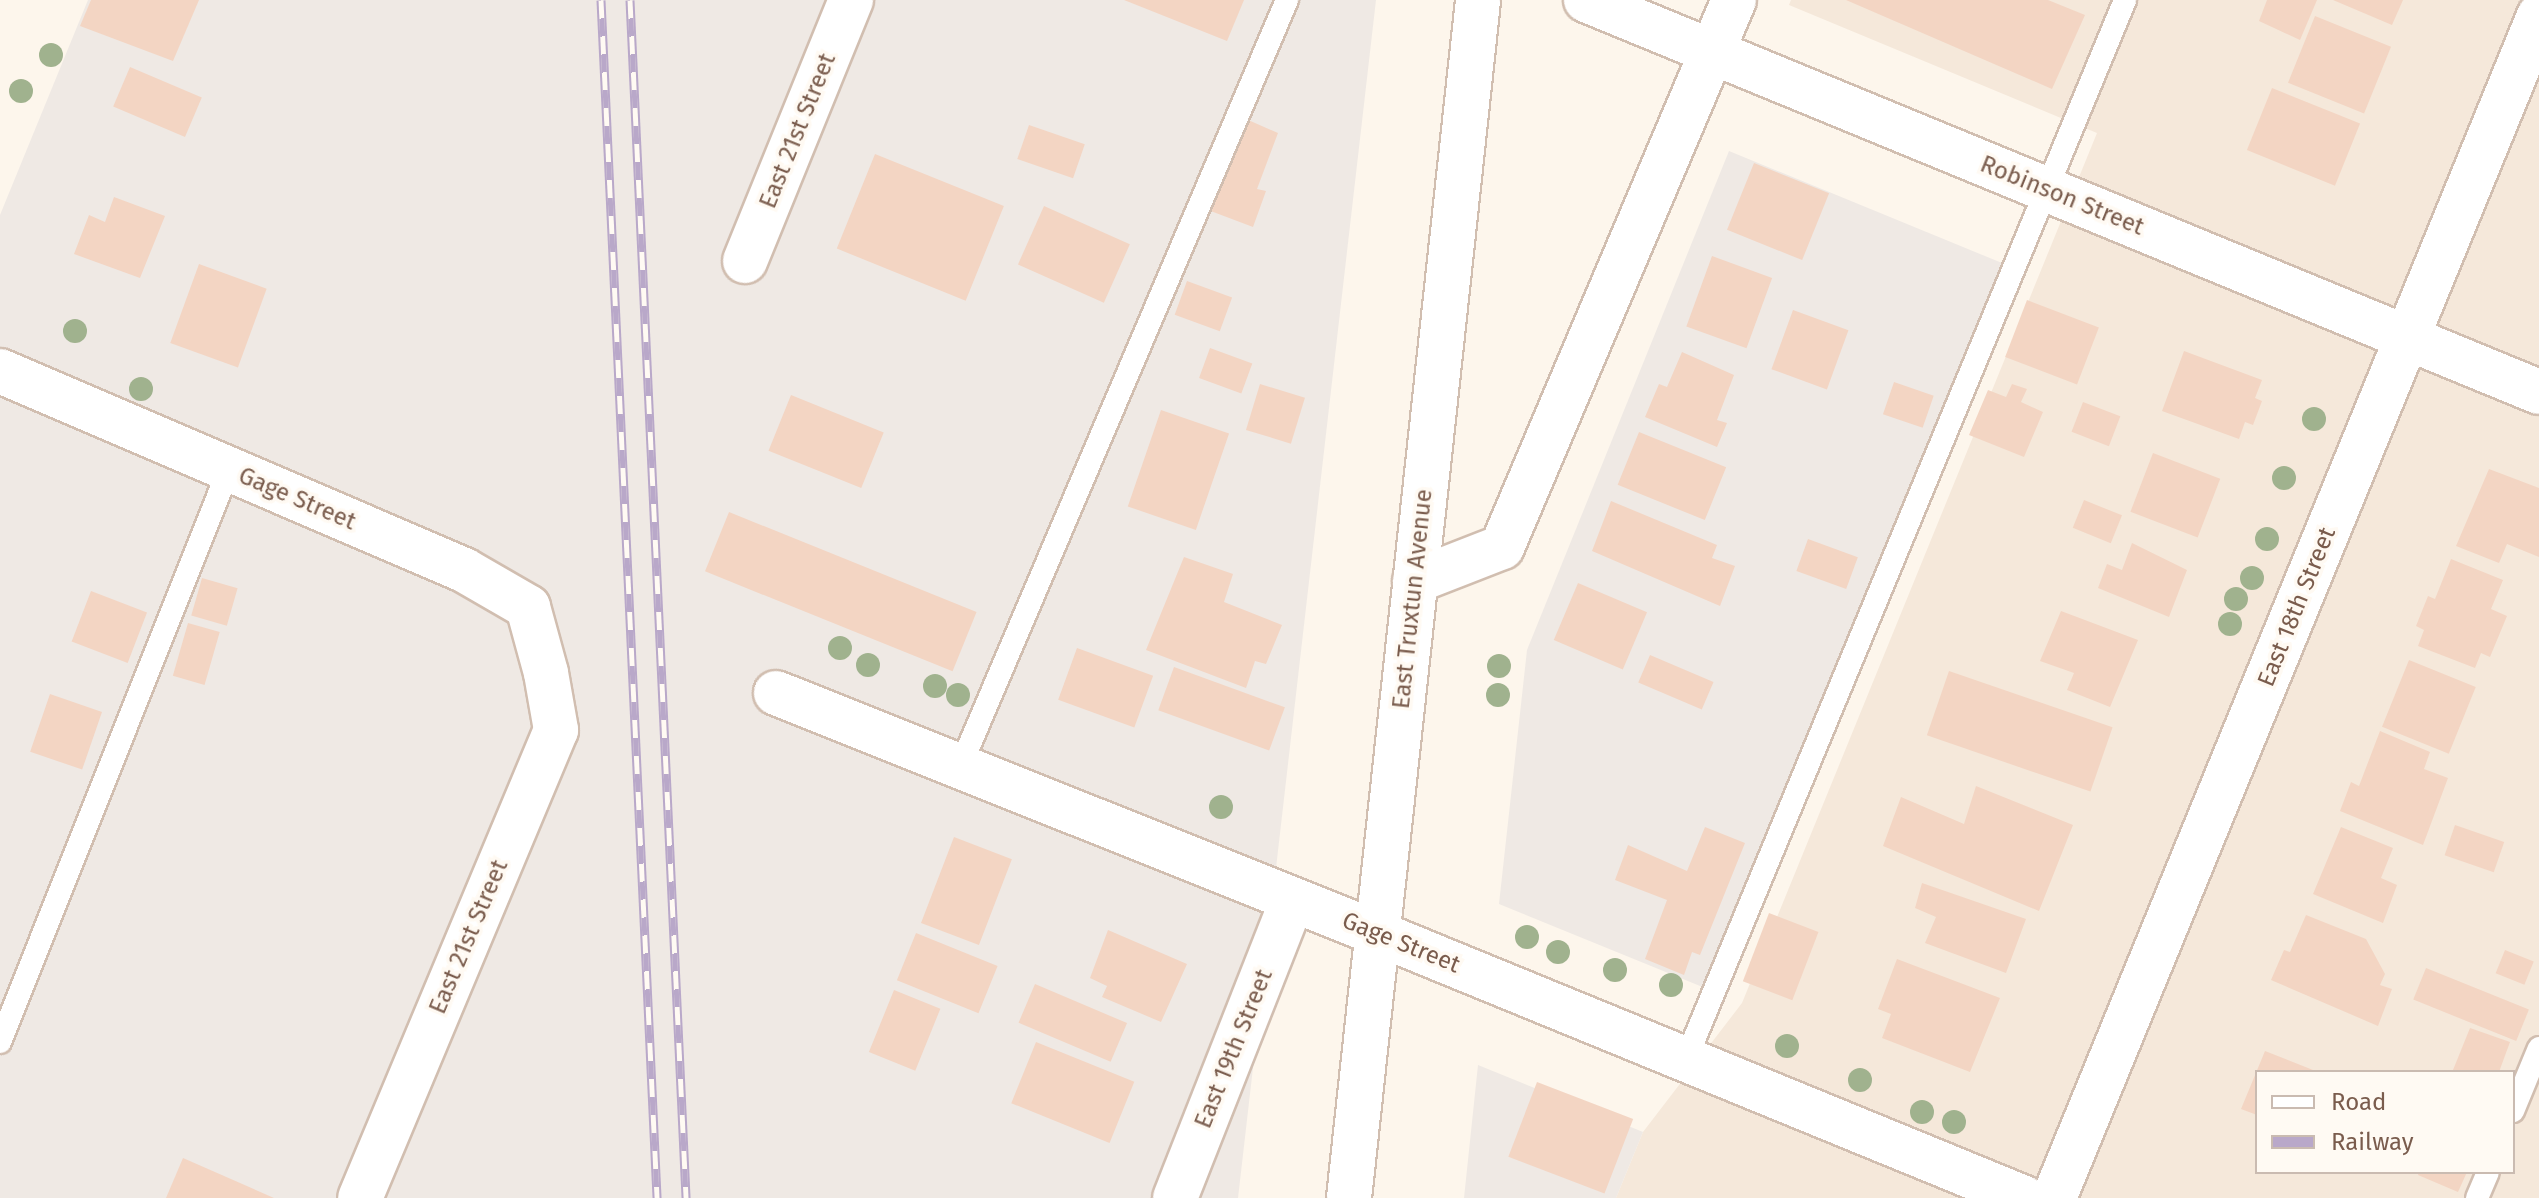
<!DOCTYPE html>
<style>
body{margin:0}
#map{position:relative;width:2539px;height:1198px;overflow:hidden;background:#fdf6ec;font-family:"Fira Sans",sans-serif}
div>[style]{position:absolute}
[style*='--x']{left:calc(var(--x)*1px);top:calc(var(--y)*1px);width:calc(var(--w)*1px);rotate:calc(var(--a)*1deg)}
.residential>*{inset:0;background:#f5e8da}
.industrial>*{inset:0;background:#efe9e4}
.building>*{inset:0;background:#f3d5c3;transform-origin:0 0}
.roads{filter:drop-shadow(2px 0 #d1beb0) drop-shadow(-2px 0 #d1beb0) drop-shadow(0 2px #d1beb0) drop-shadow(0 -2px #d1beb0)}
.service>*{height:22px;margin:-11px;padding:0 11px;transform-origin:11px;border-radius:11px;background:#fff}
.minor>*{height:44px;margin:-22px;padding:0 22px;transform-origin:22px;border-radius:22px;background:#fff}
.secondary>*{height:44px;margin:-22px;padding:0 22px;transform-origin:22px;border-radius:22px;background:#fff}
.rail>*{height:9px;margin-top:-4.5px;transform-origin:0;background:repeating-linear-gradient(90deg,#fffaf3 0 18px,#b9a8c9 0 36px);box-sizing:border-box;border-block:2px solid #b9a8c9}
.trees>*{width:24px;height:24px;margin:-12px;border-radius:50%;background:#a0b28e}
span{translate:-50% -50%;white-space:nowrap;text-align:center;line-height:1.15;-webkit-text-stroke:7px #fffaf3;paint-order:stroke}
.street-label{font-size:24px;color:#7a5c4d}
.legend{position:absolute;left:2255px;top:1070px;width:260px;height:104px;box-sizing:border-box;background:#fffaf3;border:2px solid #cabbb1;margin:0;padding:10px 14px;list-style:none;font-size:24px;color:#7a5c4d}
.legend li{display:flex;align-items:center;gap:16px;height:40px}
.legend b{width:40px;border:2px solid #cabbb1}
</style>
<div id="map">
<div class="residential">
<i style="clip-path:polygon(evenodd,1791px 0,2539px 0,2539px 1198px,1616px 1198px,1643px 1132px,1742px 1003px,2097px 133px,1789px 5px,1791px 0,2257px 1072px,2513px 1072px,2513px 1172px,2257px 1172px,2257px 1072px)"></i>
</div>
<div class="industrial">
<i style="clip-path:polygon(88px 0,1376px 0,1238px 1198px,0 1198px,0 215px)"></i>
<i style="clip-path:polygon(1729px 151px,2002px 263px,1705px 988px,1499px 904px,1527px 650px)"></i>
<i style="clip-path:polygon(1478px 1065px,1643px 1132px,1616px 1198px,1464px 1198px)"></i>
</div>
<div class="building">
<i style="clip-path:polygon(91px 0,199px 0,173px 61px,80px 26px)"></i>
<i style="clip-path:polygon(1124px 0,1244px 0,1227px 41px)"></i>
<i style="clip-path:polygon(1846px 0,2048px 0,2085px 15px,2052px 89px)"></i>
<i style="clip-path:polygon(2267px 0,2317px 0,2300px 40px,2259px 21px)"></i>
<i style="clip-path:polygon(2333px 0,2403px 0,2392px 25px)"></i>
<i style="left:2315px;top:16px;width:82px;height:72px;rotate:22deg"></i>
<i style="left:130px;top:67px;width:78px;height:43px;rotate:23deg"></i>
<i style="left:2272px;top:88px;width:95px;height:67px;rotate:22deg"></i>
<i style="clip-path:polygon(1246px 119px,1278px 133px,1257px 189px,1266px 191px,1253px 227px,1208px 210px)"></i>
<i style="left:1029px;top:125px;width:59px;height:36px;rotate:19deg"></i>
<i style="left:875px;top:154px;width:139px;height:102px;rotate:22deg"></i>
<i style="left:1754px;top:163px;width:81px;height:72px;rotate:22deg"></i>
<i style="clip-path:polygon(114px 197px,165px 216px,140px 278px,74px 254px,89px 215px,105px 222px)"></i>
<i style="left:1044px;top:206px;width:94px;height:64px;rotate:24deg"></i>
<i style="left:1712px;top:256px;width:64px;height:75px;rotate:20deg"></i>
<i style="left:199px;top:264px;width:72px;height:84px;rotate:20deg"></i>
<i style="left:1187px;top:281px;width:48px;height:36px;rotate:20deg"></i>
<i style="left:2027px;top:300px;width:77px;height:61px;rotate:21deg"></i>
<i style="left:1793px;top:310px;width:59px;height:63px;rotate:20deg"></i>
<i style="left:1210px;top:348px;width:45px;height:32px;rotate:20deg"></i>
<i style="clip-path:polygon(2184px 351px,2262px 380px,2255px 398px,2262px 401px,2253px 425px,2245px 422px,2239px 439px,2162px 411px)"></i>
<i style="clip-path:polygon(1682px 352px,1734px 375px,1717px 420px,1727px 423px,1717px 447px,1645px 417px,1659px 384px,1667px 387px)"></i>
<i style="left:1894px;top:382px;width:42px;height:34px;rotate:19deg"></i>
<i style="left:1260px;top:384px;width:47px;height:48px;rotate:17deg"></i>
<i style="clip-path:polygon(2012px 384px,2027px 389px,2021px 402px,2043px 412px,2024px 457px,1969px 435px,1988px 390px,2006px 397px)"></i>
<i style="left:791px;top:395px;width:100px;height:60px;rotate:22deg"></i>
<i style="left:2083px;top:402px;width:40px;height:32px;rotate:21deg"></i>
<i style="left:1161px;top:410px;width:72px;height:102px;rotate:19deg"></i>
<i style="left:1639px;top:432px;width:94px;height:57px;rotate:22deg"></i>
<i style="left:2153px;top:453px;width:72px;height:63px;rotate:21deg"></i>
<i style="clip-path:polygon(2489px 469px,2539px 488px,2539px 557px,2507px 544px,2499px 563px,2456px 546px)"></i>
<i style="left:2084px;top:500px;width:41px;height:30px;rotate:22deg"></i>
<i style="clip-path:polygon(1611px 501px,1717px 545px,1712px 558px,1735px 566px,1720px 606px,1592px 551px)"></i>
<i style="left:729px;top:512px;width:267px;height:64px;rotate:22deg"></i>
<i style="left:1808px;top:539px;width:53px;height:34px;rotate:20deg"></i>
<i style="clip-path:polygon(2132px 543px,2187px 570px,2169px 617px,2098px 588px,2107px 564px,2122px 570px)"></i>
<i style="clip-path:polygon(1184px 557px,1233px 574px,1224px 602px,1282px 625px,1266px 664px,1255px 661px,1246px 688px,1146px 650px)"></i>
<i style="clip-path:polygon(2451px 559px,2503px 580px,2491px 609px,2507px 616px,2490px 657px,2481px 653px,2475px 668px,2418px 646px,2424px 630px,2416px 626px,2428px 596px,2435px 599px)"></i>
<i style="left:202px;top:578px;width:37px;height:39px;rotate:16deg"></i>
<i style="left:1578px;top:583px;width:75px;height:62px;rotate:23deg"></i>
<i style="left:91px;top:591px;width:60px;height:54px;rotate:21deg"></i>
<i style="clip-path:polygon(2061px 611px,2138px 640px,2110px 707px,2067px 690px,2074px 673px,2040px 661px)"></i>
<i style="left:188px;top:623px;width:33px;height:55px;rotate:16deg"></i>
<i style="left:1077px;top:648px;width:81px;height:55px;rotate:20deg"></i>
<i style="left:1650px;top:655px;width:69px;height:30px;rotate:23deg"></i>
<i style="left:2409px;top:660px;width:72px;height:72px;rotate:22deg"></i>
<i style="left:1174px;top:667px;width:118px;height:46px;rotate:20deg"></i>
<i style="left:1949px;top:671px;width:173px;height:68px;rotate:19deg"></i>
<i style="left:50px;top:694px;width:55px;height:61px;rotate:19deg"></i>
<i style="clip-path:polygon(2380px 731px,2430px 752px,2424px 769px,2448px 778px,2423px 845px,2340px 811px,2351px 782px,2359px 786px)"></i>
<i style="clip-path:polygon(1976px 786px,2073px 825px,2039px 911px,1883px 846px,1901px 797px,1964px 824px)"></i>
<i style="left:2455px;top:825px;width:52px;height:32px;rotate:19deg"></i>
<i style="clip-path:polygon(1705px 827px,1745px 843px,1700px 955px,1692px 952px,1684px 975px,1645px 959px,1667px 900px,1615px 880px,1628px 845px,1687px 871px)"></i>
<i style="clip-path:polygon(2341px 827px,2393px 848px,2381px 878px,2397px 885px,2383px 923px,2313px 894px)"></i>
<i style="left:954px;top:837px;width:62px;height:92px;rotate:21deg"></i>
<i style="clip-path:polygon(1922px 883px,2026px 919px,2006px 973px,1925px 943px,1936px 917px,1915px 908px)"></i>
<i style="left:1769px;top:913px;width:53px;height:73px;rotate:21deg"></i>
<i style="clip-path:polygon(2306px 915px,2366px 939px,2385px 974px,2380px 985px,2392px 989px,2378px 1026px,2271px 980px,2284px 950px,2290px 952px)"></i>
<i style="clip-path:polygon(1108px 930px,1187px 964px,1161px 1022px,1102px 997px,1107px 986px,1090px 978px)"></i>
<i style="left:916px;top:933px;width:88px;height:51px;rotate:22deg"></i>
<i style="left:2505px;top:950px;width:31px;height:25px;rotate:22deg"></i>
<i style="clip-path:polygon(1897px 959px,2000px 998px,1970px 1072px,1882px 1038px,1891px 1014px,1878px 1009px)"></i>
<i style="left:2426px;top:968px;width:111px;height:34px;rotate:22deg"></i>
<i style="left:1035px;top:984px;width:100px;height:42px;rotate:23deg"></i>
<i style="left:894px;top:990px;width:50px;height:67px;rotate:22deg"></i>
<i style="clip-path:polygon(2470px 1028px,2510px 1042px,2499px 1072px,2453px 1070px)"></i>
<i style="left:1036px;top:1042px;width:106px;height:66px;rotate:22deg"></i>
<i style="clip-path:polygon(2265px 1051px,2318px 1072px,2257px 1072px,2257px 1115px,2241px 1109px)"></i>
<i style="left:1537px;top:1082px;width:103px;height:80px;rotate:21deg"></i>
<i style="clip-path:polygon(183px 1158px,274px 1198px,166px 1198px)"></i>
<i style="clip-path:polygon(2419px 1172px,2467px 1172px,2458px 1192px,2418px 1175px)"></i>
</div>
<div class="roads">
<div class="service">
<i style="--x:960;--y:767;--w:834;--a:-66.91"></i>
<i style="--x:0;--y:1042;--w:617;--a:-68.22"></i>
<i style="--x:1686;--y:1059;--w:1146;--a:-67.48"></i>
<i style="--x:2513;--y:1111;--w:68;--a:-67.6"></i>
<i style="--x:2477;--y:1198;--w:28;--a:-67"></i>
</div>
<div class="minor">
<i style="--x:1586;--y:0;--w:1030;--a:22.36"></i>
<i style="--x:745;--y:261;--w:282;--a:-67.9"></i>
<i style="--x:0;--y:371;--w:505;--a:23.21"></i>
<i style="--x:464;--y:570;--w:74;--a:30"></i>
<i style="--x:528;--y:607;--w:68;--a:74.7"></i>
<i style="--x:546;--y:673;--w:58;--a:80"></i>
<i style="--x:556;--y:730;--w:507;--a:112.72"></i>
<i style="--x:1415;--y:581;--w:93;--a:-21.3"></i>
<i style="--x:1502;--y:547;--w:594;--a:-67.02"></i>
<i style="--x:776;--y:693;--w:647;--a:21.77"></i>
<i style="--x:1377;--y:933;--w:699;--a:22.27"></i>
<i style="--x:1175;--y:1198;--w:319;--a:-68.5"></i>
<i style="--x:2054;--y:1198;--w:1278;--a:-67.69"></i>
</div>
<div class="secondary">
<i style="--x:1349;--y:1198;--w:1205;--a:-83.85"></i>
</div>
</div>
<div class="rail">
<i style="--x:601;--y:0;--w:1199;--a:87.32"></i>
<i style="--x:630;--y:0;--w:1199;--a:87.32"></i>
</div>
<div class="trees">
<i style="left:51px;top:55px"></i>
<i style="left:21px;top:91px"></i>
<i style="left:75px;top:331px"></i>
<i style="left:141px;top:389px"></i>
<i style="left:2314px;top:419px"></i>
<i style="left:2284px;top:478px"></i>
<i style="left:2267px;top:539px"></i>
<i style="left:2252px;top:578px"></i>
<i style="left:2236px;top:599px"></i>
<i style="left:2230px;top:624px"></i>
<i style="left:840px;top:648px"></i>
<i style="left:868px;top:665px"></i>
<i style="left:1499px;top:666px"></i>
<i style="left:935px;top:686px"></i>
<i style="left:958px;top:695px"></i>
<i style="left:1498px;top:695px"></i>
<i style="left:1221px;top:807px"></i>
<i style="left:1527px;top:937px"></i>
<i style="left:1558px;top:952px"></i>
<i style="left:1615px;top:970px"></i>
<i style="left:1671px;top:985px"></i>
<i style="left:1787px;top:1046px"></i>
<i style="left:1860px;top:1080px"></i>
<i style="left:1922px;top:1112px"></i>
<i style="left:1954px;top:1122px"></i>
</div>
<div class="street-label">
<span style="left:798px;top:131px;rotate:-68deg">East 21st Street</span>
<span style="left:2062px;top:196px;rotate:22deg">Robinson Street</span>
<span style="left:297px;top:499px;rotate:23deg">Gage Street</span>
<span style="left:1413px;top:599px;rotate:-84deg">East Truxtun Avenue</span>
<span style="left:2297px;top:607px;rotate:-68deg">East 18th Street</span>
<span style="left:469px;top:937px;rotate:-67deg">East 21st Street</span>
<span style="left:1401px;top:943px;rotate:22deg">Gage Street</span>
<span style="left:1234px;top:1049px;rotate:-68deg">East 19th Street</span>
</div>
<ul class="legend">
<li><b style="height:10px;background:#fff"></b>Road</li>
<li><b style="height:10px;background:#b9a8c9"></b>Railway</li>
</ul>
</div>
